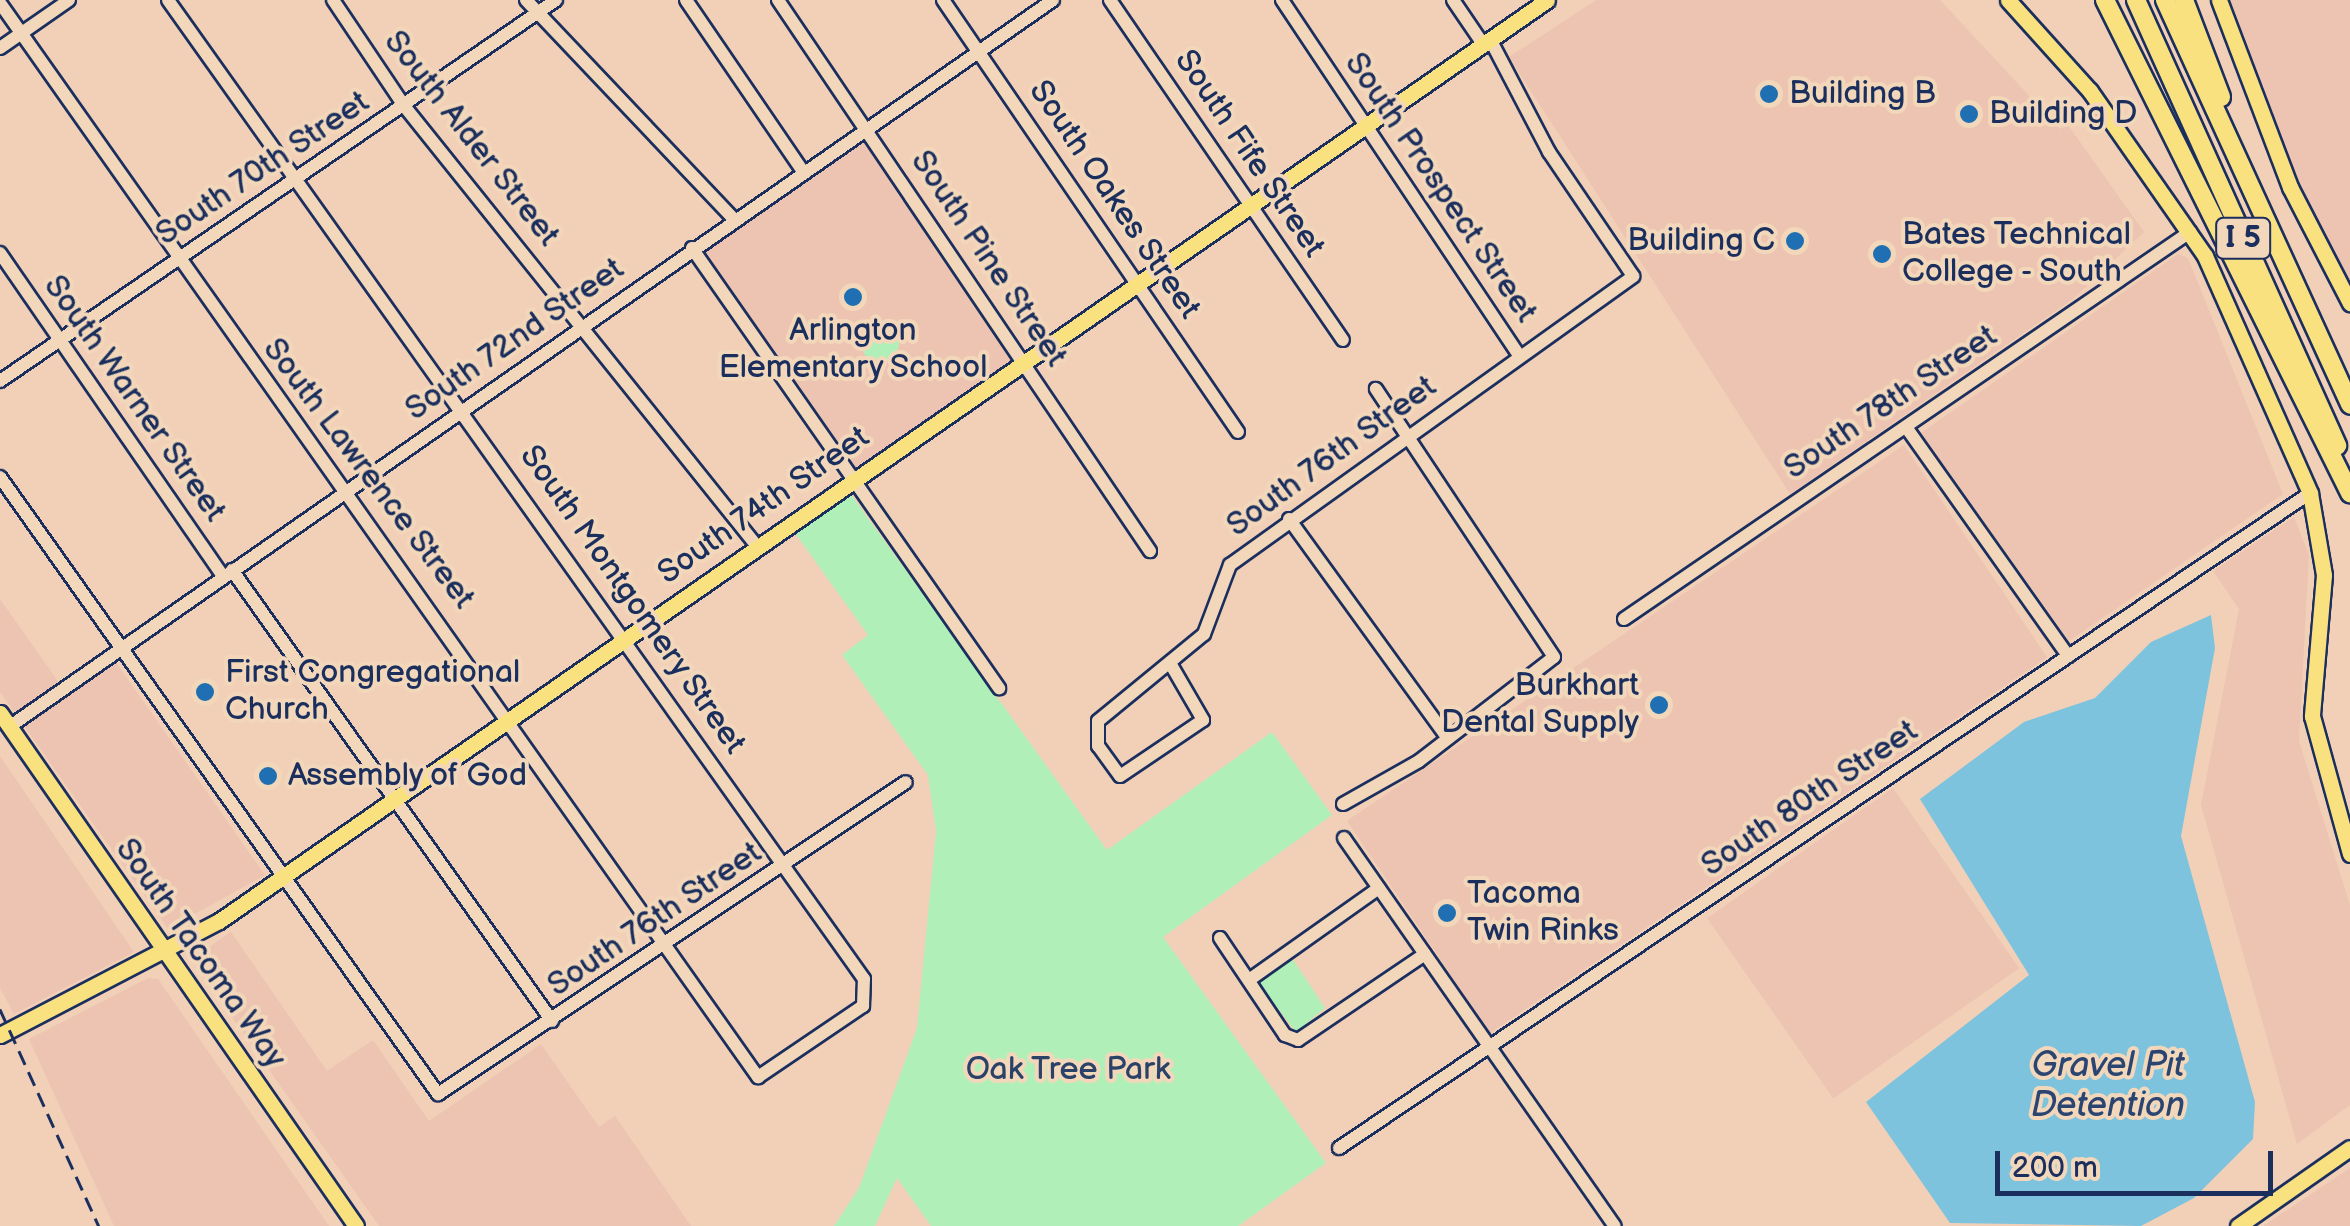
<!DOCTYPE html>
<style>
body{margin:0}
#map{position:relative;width:2350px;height:1226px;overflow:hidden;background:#f2d0b7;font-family:"Balsamiq Sans",sans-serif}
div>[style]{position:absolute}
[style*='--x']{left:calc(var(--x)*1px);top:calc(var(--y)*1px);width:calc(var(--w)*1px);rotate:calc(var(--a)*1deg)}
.built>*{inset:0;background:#ecc4b1;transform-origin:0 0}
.green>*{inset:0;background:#b0f0b8}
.round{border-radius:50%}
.water>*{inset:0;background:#7dc3de}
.roads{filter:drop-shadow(2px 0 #1b2f5e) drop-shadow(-2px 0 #1b2f5e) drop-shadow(0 2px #1b2f5e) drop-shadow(0 -2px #1b2f5e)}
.minor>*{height:12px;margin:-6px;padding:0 6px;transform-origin:6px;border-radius:6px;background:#f3d7ba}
.major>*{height:15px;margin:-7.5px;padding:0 7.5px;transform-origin:7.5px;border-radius:7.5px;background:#fae180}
.highway>*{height:18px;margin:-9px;padding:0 9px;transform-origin:9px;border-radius:9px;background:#fae180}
.rail>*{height:2.5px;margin-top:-1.25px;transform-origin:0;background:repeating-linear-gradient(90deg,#1b2f5e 0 15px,transparent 0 23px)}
.dots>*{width:28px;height:28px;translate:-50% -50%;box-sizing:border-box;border:5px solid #f3d7ba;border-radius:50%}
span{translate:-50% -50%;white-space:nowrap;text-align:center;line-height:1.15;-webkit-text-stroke:8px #f3d7ba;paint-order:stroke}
.shield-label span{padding:2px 8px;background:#f3d7ba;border:2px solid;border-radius:8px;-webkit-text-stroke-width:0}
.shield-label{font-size:30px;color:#1b2f5e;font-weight:700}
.poi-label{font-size:32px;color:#1b2f5e}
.left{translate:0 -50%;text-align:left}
.right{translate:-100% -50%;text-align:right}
.street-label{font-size:32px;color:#1b2f5e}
.park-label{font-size:32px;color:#2a4267}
.water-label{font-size:35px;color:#2a4571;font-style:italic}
.scale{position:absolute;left:1995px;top:1151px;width:278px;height:45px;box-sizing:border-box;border:5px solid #1b2f5e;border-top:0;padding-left:12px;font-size:30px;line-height:35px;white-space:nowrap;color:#1b2f5e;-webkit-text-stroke:8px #f3d7ba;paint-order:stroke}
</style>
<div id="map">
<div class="built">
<i style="clip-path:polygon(1596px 0,1940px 0,2060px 129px,2068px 125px,2144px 232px,2073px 299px,1790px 494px,1509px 57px)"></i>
<i style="clip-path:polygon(2219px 0,2350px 0,2350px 303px,2339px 285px)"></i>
<i style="left:866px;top:129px;width:278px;height:211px;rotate:56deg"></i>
<i style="clip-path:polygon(2178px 254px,2188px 258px,2283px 494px,2069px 641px,1921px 433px)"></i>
<i style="left:1904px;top:445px;width:256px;height:672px;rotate:56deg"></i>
<i style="clip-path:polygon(2294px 517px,2309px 555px,2299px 741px,2350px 905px,2350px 1105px,2297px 1144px,2201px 805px,2239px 609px,2213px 571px)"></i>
<i style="clip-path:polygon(0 599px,67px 694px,115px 661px,265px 875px,168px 929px,0 692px)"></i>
<i style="clip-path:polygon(0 756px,134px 952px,14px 1014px,0 988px)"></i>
<i style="left:1893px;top:788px;width:220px;height:227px;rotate:55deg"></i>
<i style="clip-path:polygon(231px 932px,327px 1071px,373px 1040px,429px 1121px,541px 1044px,599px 1127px,615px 1116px,691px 1226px,379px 1226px,191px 959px)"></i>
<i style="clip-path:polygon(148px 978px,158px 979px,329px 1226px,114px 1226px,29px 1039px)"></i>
<i style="clip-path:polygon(2350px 1168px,2350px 1226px,2263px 1226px)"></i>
</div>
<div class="green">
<i class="round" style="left:861px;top:324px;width:38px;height:38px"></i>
<i style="clip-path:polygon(850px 493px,1107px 850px,1272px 732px,1332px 815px,1163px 937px,1326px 1163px,1238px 1226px,931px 1226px,897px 1178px,875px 1226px,834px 1226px,859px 1188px,917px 1028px,936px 831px,928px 775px,842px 655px,868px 635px,795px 533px)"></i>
<i style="clip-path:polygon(1290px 955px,1325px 1008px,1296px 1032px,1259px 984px)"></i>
</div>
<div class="water">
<i style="clip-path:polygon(2211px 615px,2215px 648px,2181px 836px,2255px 1102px,2253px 1139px,2194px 1198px,2141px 1226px,1950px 1223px,1866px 1102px,2029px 975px,1920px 799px,2024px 722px,2095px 698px,2151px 642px)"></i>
</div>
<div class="roads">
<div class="minor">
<i style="--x:333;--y:0;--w:129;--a:56.1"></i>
<i style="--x:405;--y:107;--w:561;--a:51.29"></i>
<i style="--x:526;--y:0;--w:302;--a:46.5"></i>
<i style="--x:686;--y:0;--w:209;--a:55.7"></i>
<i style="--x:778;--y:0;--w:665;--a:55.98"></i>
<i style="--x:943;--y:0;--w:523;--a:55.67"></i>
<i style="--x:1110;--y:0;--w:412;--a:55.6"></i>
<i style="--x:1282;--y:0;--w:429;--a:56.3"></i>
<i style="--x:1453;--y:0;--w:53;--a:55.7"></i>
<i style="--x:0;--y:3;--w:1315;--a:54.79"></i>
<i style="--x:758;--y:1077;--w:127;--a:-34.1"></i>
<i style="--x:863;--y:1006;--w:27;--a:-88"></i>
<i style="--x:864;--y:979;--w:1201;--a:-125.41"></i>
<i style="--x:0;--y:48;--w:84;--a:-34.8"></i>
<i style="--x:692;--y:248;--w:537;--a:55.1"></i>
<i style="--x:0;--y:253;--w:393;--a:55.4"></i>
<i style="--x:0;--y:381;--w:674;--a:-34.42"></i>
<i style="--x:1906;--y:427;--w:281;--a:54.7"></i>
<i style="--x:0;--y:477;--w:757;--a:54.63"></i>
<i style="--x:438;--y:1094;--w:562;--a:-33.69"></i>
<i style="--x:1289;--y:519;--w:268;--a:54.1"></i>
<i style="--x:232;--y:570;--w:553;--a:54.64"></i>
<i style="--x:1624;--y:619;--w:686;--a:-34.36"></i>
<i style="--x:1170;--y:663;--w:66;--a:59.9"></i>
<i style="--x:1203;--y:720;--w:100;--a:146"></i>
<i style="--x:1120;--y:776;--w:37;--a:-126"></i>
<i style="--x:1098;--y:746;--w:25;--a:-90"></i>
<i style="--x:1098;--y:721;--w:137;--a:-39.4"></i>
<i style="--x:1204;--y:634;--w:74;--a:-69.4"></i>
<i style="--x:1230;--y:565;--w:496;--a:-35.6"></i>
<i style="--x:1633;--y:276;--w:150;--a:-124.1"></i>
<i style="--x:1549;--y:152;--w:127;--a:-117.6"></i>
<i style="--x:9;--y:727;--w:1272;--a:-34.85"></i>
<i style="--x:1343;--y:804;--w:87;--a:-29.5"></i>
<i style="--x:1419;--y:761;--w:170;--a:-37.6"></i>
<i style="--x:1554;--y:657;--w:322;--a:-123.6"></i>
<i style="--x:1344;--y:838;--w:473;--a:55.1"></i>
<i style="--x:1220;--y:938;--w:117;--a:56.2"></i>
<i style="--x:1285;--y:1035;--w:14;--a:21"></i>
<i style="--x:1298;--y:1040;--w:153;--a:-34.1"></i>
<i style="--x:1249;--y:980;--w:159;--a:-35.3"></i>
<i style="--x:1339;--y:1148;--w:1171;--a:-34"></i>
</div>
<div class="major">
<i style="--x:2008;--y:0;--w:122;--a:48"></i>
<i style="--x:2090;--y:91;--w:201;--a:55.1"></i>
<i style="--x:2205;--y:256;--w:259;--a:66.1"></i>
<i style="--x:2310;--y:493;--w:83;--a:80.3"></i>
<i style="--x:2324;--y:575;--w:142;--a:94.9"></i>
<i style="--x:2312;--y:716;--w:143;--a:74.6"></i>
<i style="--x:2219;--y:0;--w:200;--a:69.2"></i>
<i style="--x:2290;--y:187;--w:131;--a:62.7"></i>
<i style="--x:0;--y:713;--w:624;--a:55.24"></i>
<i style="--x:0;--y:1035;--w:247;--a:-27.5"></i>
<i style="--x:219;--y:921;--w:1616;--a:-34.74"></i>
<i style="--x:2238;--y:1226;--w:136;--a:-34.9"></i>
</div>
<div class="highway">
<i style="--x:2105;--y:0;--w:551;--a:63.57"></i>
<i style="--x:2136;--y:0;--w:489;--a:65.7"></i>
<i style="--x:2165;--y:0;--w:445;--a:65.4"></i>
<i style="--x:2184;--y:0;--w:104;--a:69.1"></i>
</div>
</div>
<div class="rail">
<i style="--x:0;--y:1009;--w:239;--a:65.5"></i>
</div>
<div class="dots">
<i style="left:1769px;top:94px;background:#1f6fb2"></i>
<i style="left:1969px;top:114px;background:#1f6fb2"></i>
<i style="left:1795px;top:241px;background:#1f6fb2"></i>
<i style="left:1882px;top:254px;background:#1f6fb2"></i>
<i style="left:853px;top:297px;background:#1f6fb2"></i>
<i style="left:205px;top:692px;background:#1f6fb2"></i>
<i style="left:1659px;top:705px;background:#1f6fb2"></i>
<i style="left:268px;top:776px;background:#1f6fb2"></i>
<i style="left:1447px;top:913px;background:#1f6fb2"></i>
</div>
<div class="shield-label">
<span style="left:2243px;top:238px">I 5</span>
</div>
<div class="poi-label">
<span class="left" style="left:1789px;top:94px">Building B</span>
<span class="left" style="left:1989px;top:114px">Building D</span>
<span class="left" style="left:1902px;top:254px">Bates Technical<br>College - South</span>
<span class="right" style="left:1775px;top:241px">Building C</span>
<span style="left:853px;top:350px">Arlington<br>Elementary School</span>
<span class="left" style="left:225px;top:692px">First Congregational<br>Church</span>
<span class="right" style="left:1639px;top:705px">Burkhart<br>Dental Supply</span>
<span class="left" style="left:288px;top:776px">Assembly of God</span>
<span class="left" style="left:1467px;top:913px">Tacoma<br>Twin Rinks</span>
</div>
<div class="street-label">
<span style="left:471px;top:139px;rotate:52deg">South Alder Street</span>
<span style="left:1249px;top:154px;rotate:56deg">South Fife Street</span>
<span style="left:263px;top:169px;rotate:-34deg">South 70th Street</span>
<span style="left:1440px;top:188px;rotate:56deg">South Prospect Street</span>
<span style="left:1114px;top:200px;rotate:56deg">South Oakes Street</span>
<span style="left:988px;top:259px;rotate:56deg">South Pine Street</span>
<span style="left:515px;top:340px;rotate:-35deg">South 72nd Street</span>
<span style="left:134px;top:399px;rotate:55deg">South Warner Street</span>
<span style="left:1891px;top:403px;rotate:-34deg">South 78th Street</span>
<span style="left:1332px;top:457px;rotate:-36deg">South 76th Street</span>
<span style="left:368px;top:474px;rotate:53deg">South Lawrence Street</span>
<span style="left:764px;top:506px;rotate:-35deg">South 74th Street</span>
<span style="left:632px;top:600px;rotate:55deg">South Montgomery Street</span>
<span style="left:1810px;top:799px;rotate:-34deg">South 80th Street</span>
<span style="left:655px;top:920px;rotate:-34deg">South 76th Street</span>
<span style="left:200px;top:954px;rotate:55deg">South Tacoma Way</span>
</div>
<div class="park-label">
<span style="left:1068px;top:1070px">Oak Tree Park</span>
</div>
<div class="water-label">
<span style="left:2108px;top:1086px">Gravel Pit<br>Detention</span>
</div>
<div class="scale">200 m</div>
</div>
